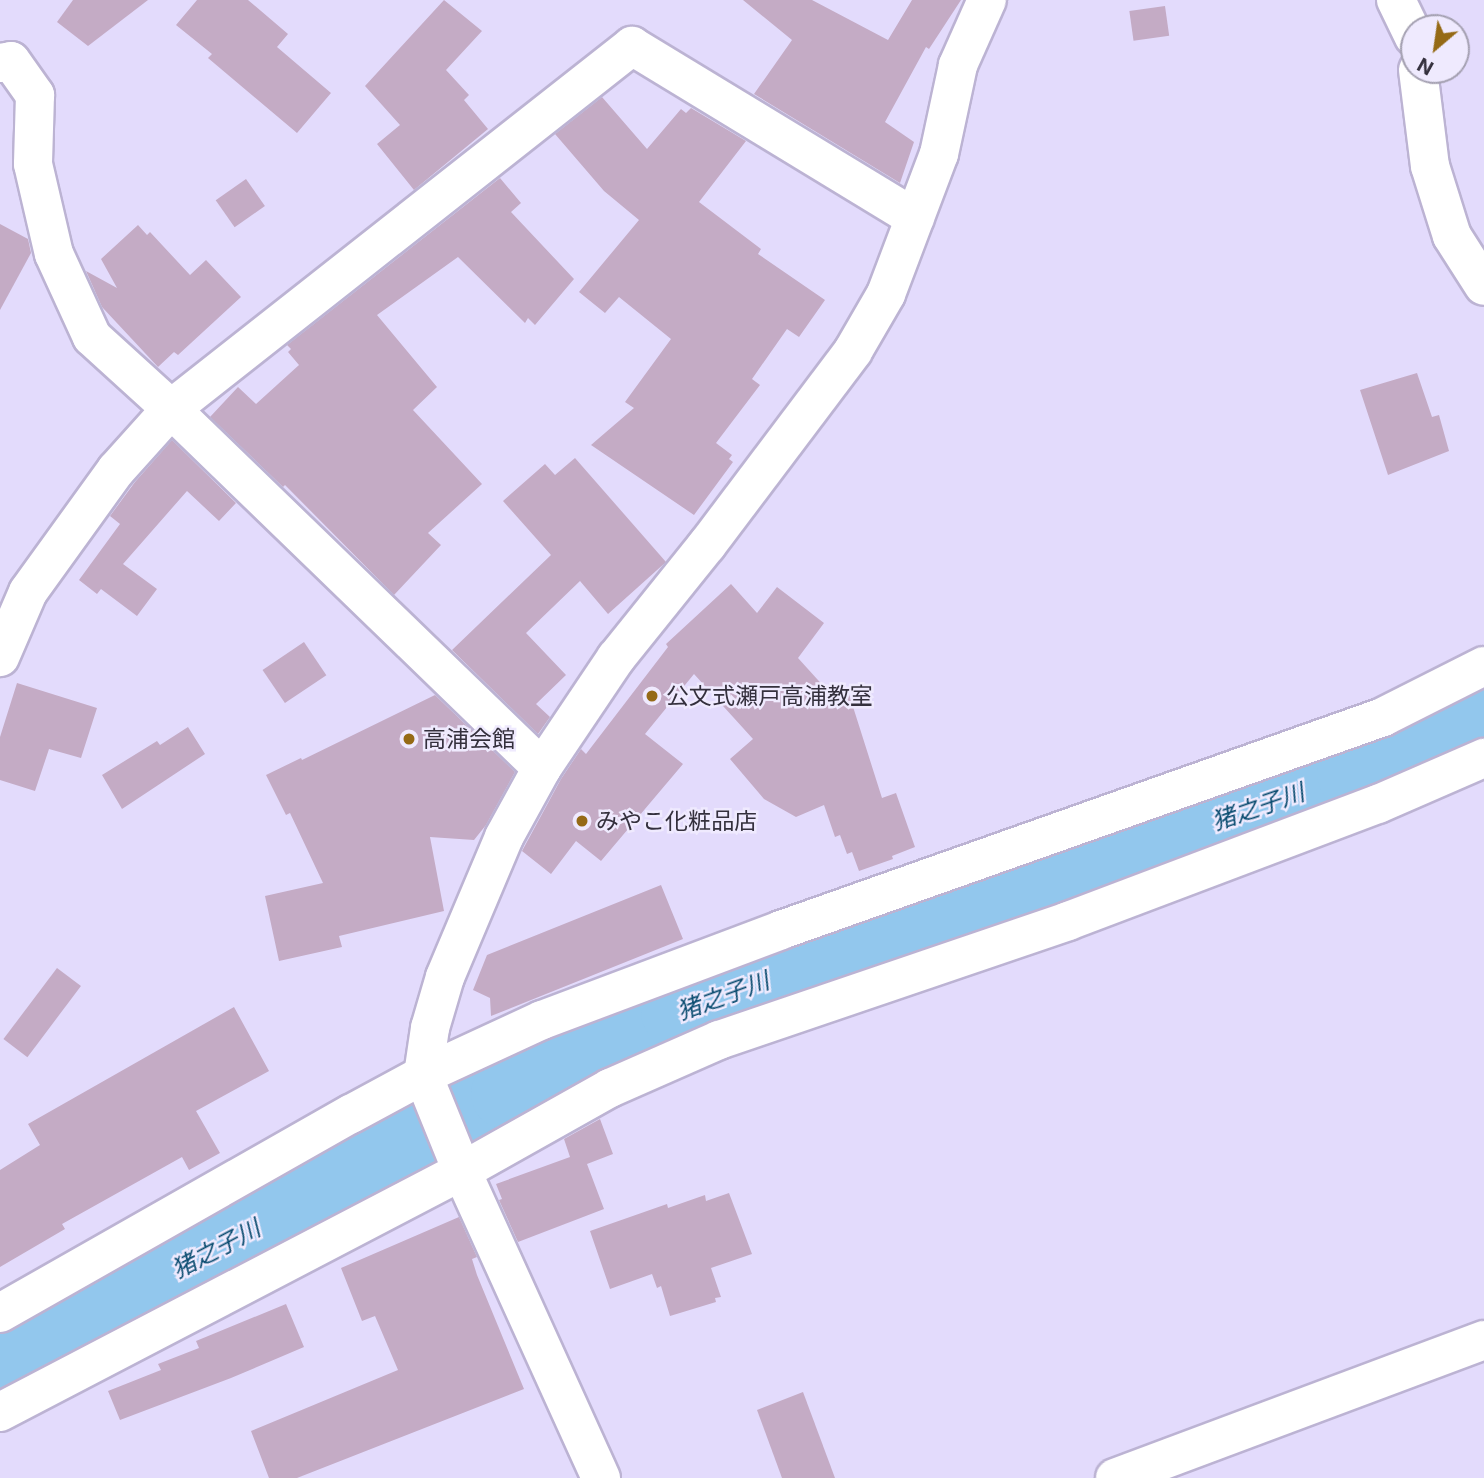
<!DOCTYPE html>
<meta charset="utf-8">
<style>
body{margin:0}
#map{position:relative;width:1484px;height:1478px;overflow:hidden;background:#e3dbfc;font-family:Inter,"Noto Sans JP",sans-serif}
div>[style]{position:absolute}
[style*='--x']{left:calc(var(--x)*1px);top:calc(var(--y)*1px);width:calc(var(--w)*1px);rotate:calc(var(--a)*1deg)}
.river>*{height:70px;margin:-35px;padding:0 35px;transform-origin:35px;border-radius:35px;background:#92c7ed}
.building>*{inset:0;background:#c4abc5;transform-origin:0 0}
.roads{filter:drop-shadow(2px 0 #bcb3d3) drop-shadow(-2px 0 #bcb3d3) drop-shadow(0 2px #bcb3d3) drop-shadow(0 -2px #bcb3d3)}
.street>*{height:38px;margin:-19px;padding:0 19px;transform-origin:19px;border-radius:19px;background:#fff}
.secondary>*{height:38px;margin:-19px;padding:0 19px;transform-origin:19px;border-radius:19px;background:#fff}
.dots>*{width:19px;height:19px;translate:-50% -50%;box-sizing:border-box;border:4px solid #efeafe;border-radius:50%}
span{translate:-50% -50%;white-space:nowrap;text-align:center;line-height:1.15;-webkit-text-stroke:5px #efeafe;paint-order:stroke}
.poi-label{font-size:23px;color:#34303d}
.left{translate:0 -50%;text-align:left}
.water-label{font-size:24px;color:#0a4c70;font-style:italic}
.north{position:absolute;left:1400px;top:14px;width:70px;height:70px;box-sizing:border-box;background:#efeafe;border:2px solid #a4a0b1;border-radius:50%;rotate:209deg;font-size:19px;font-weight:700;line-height:28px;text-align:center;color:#34303d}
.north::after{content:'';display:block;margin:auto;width:24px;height:32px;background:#956a16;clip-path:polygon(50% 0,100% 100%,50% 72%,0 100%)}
</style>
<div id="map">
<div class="river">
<i style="--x:0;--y:1365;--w:574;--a:-28.17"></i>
<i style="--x:506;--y:1094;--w:189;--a:-25.8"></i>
<i style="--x:676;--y:1012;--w:717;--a:-19.4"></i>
<i style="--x:1352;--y:774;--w:145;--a:-24.4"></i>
</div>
<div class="building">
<i style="clip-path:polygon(73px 0,148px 0,88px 46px,57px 22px)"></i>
<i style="clip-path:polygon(197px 0,248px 0,288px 34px,277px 47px,331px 93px,297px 133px,208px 58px,212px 54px,176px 25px)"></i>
<i style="clip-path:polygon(444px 0,482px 31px,446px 70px,469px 95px,464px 100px,488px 129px,414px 190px,377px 144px,400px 125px,365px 86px)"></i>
<i style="clip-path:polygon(743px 0,812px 0,888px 40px,912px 0,961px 0,929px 49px,926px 47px,885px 122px,914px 142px,900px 183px,754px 94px,792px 40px)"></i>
<i style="left:1165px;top:6px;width:30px;height:36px;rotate:82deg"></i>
<i style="clip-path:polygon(602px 97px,647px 149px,681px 109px,686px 113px,691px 108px,746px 141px,699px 202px,761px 249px,758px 254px,825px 300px,799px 337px,787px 329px,752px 379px,760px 385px,716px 443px,732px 455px,729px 459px,733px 462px,694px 515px,591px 445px,634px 408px,625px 402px,671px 339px,619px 297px,605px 313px,579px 292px,639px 220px,604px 191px,555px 134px)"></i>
<i style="clip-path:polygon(500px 178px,521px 203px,511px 212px,574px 279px,535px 325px,528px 318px,525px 323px,458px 257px,377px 315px,437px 387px,413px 410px,482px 484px,428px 533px,441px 545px,394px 595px,285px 485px,283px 487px,210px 417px,238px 387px,256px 404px,299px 365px,288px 352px,291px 349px,287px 345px)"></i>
<i style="left:246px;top:179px;width:33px;height:37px;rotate:55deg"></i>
<i style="clip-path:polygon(0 224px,28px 239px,31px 253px,0 310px)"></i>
<i style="clip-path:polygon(138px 225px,147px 235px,150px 232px,190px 275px,206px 260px,241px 297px,178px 355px,174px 352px,158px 367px,102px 307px,86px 271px,117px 288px,101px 259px)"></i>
<i style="clip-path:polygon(1417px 373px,1432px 417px,1439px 415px,1449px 451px,1388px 475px,1360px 390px)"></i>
<i style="clip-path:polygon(172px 440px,236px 503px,219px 521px,187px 491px,123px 564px,157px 589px,137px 616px,101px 589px,97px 594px,79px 580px,120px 524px,110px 516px,135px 482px)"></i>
<i style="clip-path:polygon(575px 458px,666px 562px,608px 614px,580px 581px,526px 633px,566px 675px,536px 704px,550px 717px,538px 734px,452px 650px,551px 555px,503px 501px,545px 464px,555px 475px)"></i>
<i style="clip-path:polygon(731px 584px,757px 613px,777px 587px,824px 623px,798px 658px,827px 690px,837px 687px,839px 693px,848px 691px,882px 798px,896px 793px,915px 847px,892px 856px,893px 859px,859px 871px,852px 852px,847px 854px,840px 835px,835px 837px,824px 805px,796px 817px,764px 799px,730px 759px,753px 739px,694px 674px,645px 734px,683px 764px,601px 861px,576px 841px,551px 874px,522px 851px,561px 779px,581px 749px,586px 754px,668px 647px,666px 644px)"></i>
<i style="left:304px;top:642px;width:40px;height:50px;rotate:56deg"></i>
<i style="clip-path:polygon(17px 683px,97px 708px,81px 758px,49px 749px,35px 791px,0 780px,0 737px)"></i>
<i style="clip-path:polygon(435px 695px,515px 772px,486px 825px,474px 840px,430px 837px,444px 911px,339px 936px,342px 947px,279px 961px,265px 896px,323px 883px,290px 813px,286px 815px,266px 775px,301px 758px,302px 760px)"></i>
<i style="clip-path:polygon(188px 727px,205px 754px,122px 809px,102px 775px,157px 741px,160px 745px)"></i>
<i style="clip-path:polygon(661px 885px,683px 939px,491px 1016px,490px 998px,473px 990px,487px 955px)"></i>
<i style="left:57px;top:968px;width:30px;height:89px;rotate:37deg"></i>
<i style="clip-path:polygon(234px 1007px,269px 1071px,196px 1111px,220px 1153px,189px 1170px,182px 1157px,62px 1224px,65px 1229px,0 1267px,0 1170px,40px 1145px,28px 1124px)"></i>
<i style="clip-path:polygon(600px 1119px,613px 1154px,587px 1164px,604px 1209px,518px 1242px,499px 1200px,502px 1199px,496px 1184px,570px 1157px,564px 1139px)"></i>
<i style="clip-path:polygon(729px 1193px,752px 1254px,711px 1268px,721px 1297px,715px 1298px,716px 1302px,670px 1316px,661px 1286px,657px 1288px,652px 1274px,610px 1289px,590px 1231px,667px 1204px,668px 1208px,705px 1195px,706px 1201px)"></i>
<i style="clip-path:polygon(459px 1217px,477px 1257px,472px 1259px,477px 1275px,524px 1389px,297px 1478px,269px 1478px,251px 1431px,398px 1370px,375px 1316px,362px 1321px,341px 1268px)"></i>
<i style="clip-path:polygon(286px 1304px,304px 1347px,231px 1378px,120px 1420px,108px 1391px,161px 1370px,158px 1364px,199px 1348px,196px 1341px)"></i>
<i style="clip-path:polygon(803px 1392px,835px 1478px,782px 1478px,757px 1410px)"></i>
</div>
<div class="roads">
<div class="street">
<i style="--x:1396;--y:0;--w:41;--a:64.1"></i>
<i style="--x:0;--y:63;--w:11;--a:-10"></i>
<i style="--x:11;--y:61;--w:42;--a:54.8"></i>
<i style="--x:35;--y:95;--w:69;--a:91.7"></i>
<i style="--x:33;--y:164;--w:92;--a:76.9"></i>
<i style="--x:54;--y:254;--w:91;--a:65.4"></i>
<i style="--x:92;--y:337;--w:107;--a:42.3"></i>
<i style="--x:171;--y:409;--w:82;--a:132"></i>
<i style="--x:116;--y:470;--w:150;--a:125.8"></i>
<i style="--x:28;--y:592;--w:71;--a:113.3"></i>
<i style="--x:1418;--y:70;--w:97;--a:82.9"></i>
<i style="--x:1430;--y:166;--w:73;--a:72.6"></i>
<i style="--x:1452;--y:236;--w:59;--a:57.4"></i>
<i style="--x:542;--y:768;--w:516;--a:-135.94"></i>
<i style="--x:171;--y:409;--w:587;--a:-38.22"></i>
<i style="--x:632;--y:46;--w:331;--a:31.3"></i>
<i style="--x:0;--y:1412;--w:521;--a:-27.55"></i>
<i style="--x:462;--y:1171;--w:170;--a:-29.3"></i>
<i style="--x:610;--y:1088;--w:119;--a:-23.8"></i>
<i style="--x:719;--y:1040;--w:369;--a:-18.8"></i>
<i style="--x:1068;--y:921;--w:331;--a:-20.7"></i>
<i style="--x:1378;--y:804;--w:116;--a:-23.5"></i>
<i style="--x:601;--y:1478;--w:337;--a:-114.4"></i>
<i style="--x:462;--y:1171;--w:104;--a:-112.1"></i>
<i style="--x:423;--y:1075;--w:48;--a:-81.5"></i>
<i style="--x:430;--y:1028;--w:53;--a:-73.6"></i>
<i style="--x:445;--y:977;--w:152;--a:-67.1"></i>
<i style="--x:504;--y:837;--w:79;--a:-61.2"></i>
<i style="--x:542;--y:768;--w:133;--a:-56.1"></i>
<i style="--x:616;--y:658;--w:145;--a:-51.2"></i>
<i style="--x:707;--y:545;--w:243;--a:-53"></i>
<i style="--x:853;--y:351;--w:66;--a:-59.9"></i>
<i style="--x:886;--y:294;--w:150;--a:-69.3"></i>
<i style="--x:939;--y:154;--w:91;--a:-77.9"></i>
<i style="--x:958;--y:65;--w:71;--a:-66"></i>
<i style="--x:1115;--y:1478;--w:394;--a:-20.5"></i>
</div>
<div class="secondary">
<i style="--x:0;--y:1313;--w:403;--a:-29.6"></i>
<i style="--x:351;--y:1114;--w:82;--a:-28.4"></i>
<i style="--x:423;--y:1075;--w:131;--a:-24.8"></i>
<i style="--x:542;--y:1020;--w:255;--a:-20.6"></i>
<i style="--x:781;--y:930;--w:639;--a:-19.48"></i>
<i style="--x:1383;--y:717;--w:113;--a:-26.8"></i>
</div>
</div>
<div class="dots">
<i style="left:652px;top:696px;background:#956a16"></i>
<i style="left:409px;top:739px;background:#956a16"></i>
<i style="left:582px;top:821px;background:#956a16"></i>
</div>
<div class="poi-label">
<span class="left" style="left:666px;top:696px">公文式瀬戸高浦教室</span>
<span class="left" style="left:423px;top:739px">高浦会館</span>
<span class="left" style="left:596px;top:821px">みやこ化粧品店</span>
</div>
<div class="water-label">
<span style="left:1258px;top:807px;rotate:-19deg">猪之子川</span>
<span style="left:723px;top:996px;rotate:-20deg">猪之子川</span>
<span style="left:216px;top:1249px;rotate:-28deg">猪之子川</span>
</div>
<div class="north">N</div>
</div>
